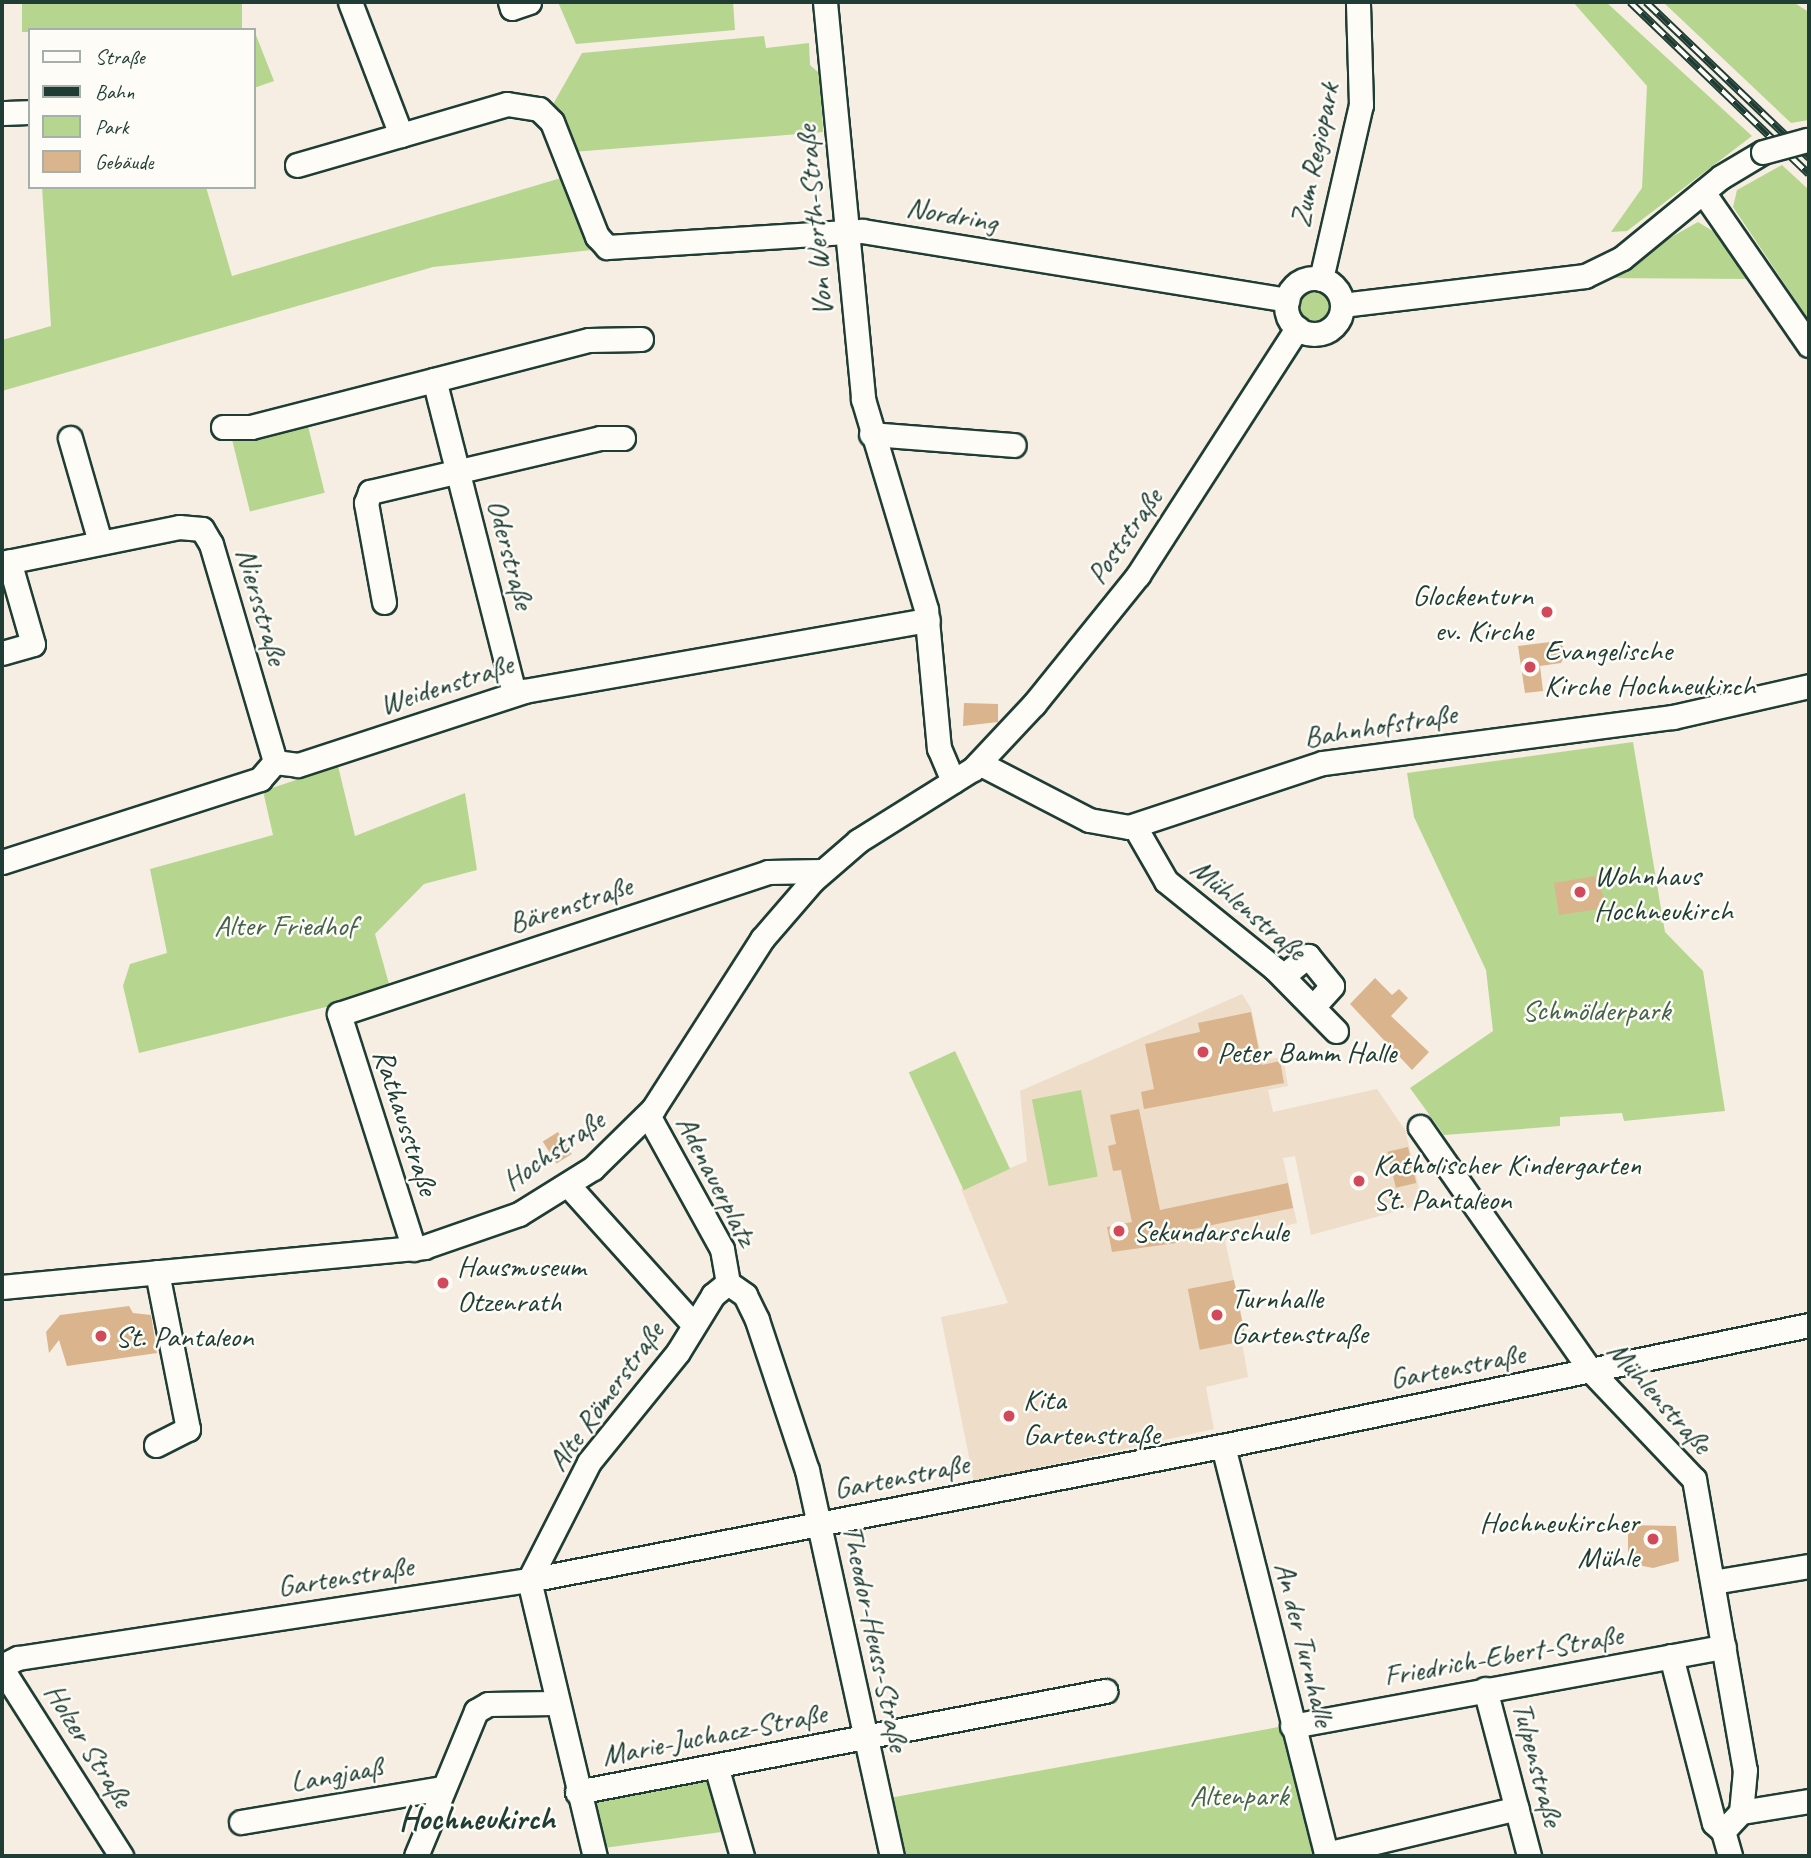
<!DOCTYPE html>
<meta charset="utf-8">
<style>
body{margin:0}
#map{position:relative;width:1811px;height:1858px;overflow:hidden;background:#f6eee2;font-family:Caveat,sans-serif}
div>[style]{position:absolute}
[style*='--x']{left:calc(var(--x)*1px);top:calc(var(--y)*1px);width:calc(var(--w)*1px);rotate:calc(var(--a)*1deg)}
.built>*{inset:0;background:#eeddc8}
.green>*{inset:0;background:#b6d68f;transform-origin:0 0}
.round{border-radius:50%}
.building>*{inset:0;background:#dab48c;transform-origin:0 0}
.roads{filter:drop-shadow(2px 0 #1f3d34) drop-shadow(-2px 0 #1f3d34) drop-shadow(0 2px #1f3d34) drop-shadow(0 -2px #1f3d34)}
.minor>*{height:23px;margin:-11.5px;padding:0 11.5px;transform-origin:11.5px;border-radius:11.5px;background:#fdfcf7}
.minor>.ring{margin:-11.5px;padding:0;box-sizing:content-box;background:none;border:23px solid #fdfcf7;border-radius:50%}
.rail>*{height:8px;margin-top:-4px;transform-origin:0;background:repeating-linear-gradient(90deg,#fdfcf7 0 16px,#1f3d34 0 32px);box-sizing:border-box;border-block:2px solid #1f3d34}
.bridges{filter:drop-shadow(2px 0 #1f3d34) drop-shadow(-2px 0 #1f3d34) drop-shadow(0 2px #1f3d34) drop-shadow(0 -2px #1f3d34)}
.minor-bridge>*{height:23px;margin:-11.5px;padding:0 11.5px;transform-origin:11.5px;border-radius:11.5px;background:#fdfcf7}
.dots>*{width:19px;height:19px;translate:-50% -50%;box-sizing:border-box;border:4px solid #fdfcf7;border-radius:50%}
span{translate:-50% -50%;white-space:nowrap;text-align:center;line-height:1.15;-webkit-text-stroke:5px #fdfcf7;paint-order:stroke}
.street-label{font-size:30px;color:#1f3d34}
.poi-label{font-size:30px;color:#1f3d34}
.right{translate:-100% -50%;text-align:right}
.left{translate:0 -50%;text-align:left}
.park-label{font-size:30px;color:#45634b}
.quarter-label{font-size:33px;color:#1f3d34;font-weight:700}
.frame{position:absolute;inset:0;border:4px solid #1f3d34;pointer-events:none}
.legend{position:absolute;left:28px;top:28px;width:228px;height:161px;box-sizing:border-box;background:#fdfcf7;border:2px solid #a4b0a9;margin:0;padding:9px 12px;list-style:none;font-size:21px;color:#1f3d34}
.legend li{display:flex;align-items:center;gap:14px;height:35px}
.legend b{width:35px;border:2px solid #a4b0a9}
</style>
<div id="map">
<div class="built">
<i style="clip-path:polygon(1242px 994px,1251px 1008px,1262px 1060px,1283px 1057px,1288px 1086px,1268px 1090px,1273px 1112px,1377px 1089px,1405px 1130px,1423px 1204px,1311px 1235px,1295px 1156px,1283px 1158px,1297px 1223px,1225px 1240px,1247px 1341px,1242px 1343px,1248px 1377px,1206px 1387px,1214px 1429px,974px 1482px,941px 1317px,1008px 1303px,961px 1189px,1027px 1161px,1020px 1091px)"></i>
</div>
<div class="green">
<i style="left:22px;top:2px;width:220px;height:30px"></i>
<i style="clip-path:polygon(558px 2px,733px 2px,735px 30px,576px 44px)"></i>
<i style="clip-path:polygon(1573px 2px,1606px 2px,1752px 136px,1627px 231px,1611px 232px,1642px 188px,1647px 86px)"></i>
<i style="clip-path:polygon(1663px 2px,1793px 2px,1809px 12px,1809px 120px,1791px 123px)"></i>
<i style="clip-path:polygon(254px 30px,274px 81px,254px 88px)"></i>
<i style="clip-path:polygon(764px 36px,766px 48px,809px 43px,810px 65px,820px 74px,823px 132px,573px 152px,552px 106px,582px 53px)"></i>
<i style="clip-path:polygon(1782px 165px,1809px 190px,1809px 320px,1733px 207px,1737px 190px)"></i>
<i style="clip-path:polygon(561px 178px,592px 250px,433px 267px,2px 391px,2px 340px,51px 326px,42px 187px,206px 187px,232px 276px)"></i>
<i style="clip-path:polygon(1698px 222px,1721px 236px,1753px 279px,1599px 278px)"></i>
<i class="round" style="left:1299px;top:291px;width:30px;height:30px"></i>
<i style="left:307px;top:422px;width:73px;height:77px;rotate:76deg"></i>
<i style="clip-path:polygon(1633px 742px,1665px 932px,1703px 971px,1725px 1111px,1624px 1121px,1622px 1113px,1560px 1117px,1560px 1126px,1444px 1135px,1410px 1088px,1493px 1031px,1486px 970px,1414px 817px,1407px 773px)"></i>
<i style="clip-path:polygon(338px 766px,355px 836px,465px 793px,477px 870px,424px 884px,375px 934px,391px 991px,139px 1053px,123px 986px,130px 964px,167px 953px,150px 869px,273px 835px,263px 791px)"></i>
<i style="left:955px;top:1051px;width:130px;height:51px;rotate:65deg"></i>
<i style="left:1081px;top:1090px;width:88px;height:50px;rotate:79deg"></i>
<i style="clip-path:polygon(1284px 1726px,1317px 1856px,900px 1856px,884px 1799px)"></i>
<i style="clip-path:polygon(709px 1774px,729px 1831px,604px 1848px,590px 1797px)"></i>
</div>
<div class="building">
<i style="clip-path:polygon(1558px 641px,1567px 651px,1561px 663px,1540px 666px,1543px 691px,1525px 693px,1518px 646px)"></i>
<i style="clip-path:polygon(964px 703px,998px 704px,998px 722px,963px 726px)"></i>
<i style="clip-path:polygon(1595px 876px,1605px 900px,1599px 901px,1600px 909px,1559px 915px,1554px 883px)"></i>
<i style="clip-path:polygon(1375px 978px,1392px 995px,1399px 989px,1408px 998px,1391px 1016px,1429px 1052px,1412px 1070px,1350px 1004px)"></i>
<i style="clip-path:polygon(1251px 1012px,1262px 1065px,1280px 1061px,1284px 1083px,1144px 1109px,1141px 1092px,1154px 1089px,1145px 1044px,1200px 1032px,1198px 1023px)"></i>
<i style="clip-path:polygon(1139px 1109px,1160px 1210px,1288px 1183px,1293px 1208px,1174px 1233px,1176px 1243px,1112px 1252px,1107px 1227px,1132px 1222px,1121px 1170px,1113px 1171px,1108px 1146px,1116px 1144px,1110px 1115px)"></i>
<i style="left:558px;top:1132px;width:26px;height:18px;rotate:58deg"></i>
<i style="left:1408px;top:1147px;width:37px;height:21px;rotate:77deg"></i>
<i style="left:1234px;top:1280px;width:62px;height:47px;rotate:79deg"></i>
<i style="clip-path:polygon(129px 1306px,133px 1313px,151px 1315px,157px 1353px,67px 1366px,59px 1340px,49px 1353px,46px 1332px,60px 1315px)"></i>
<i style="clip-path:polygon(1628px 1525px,1676px 1526px,1679px 1561px,1653px 1568px,1628px 1563px)"></i>
</div>
<div class="roads">
<div class="minor">
<i style="--x:510;--y:2;--w:6;--a:72"></i>
<i style="--x:512;--y:8;--w:18;--a:-19"></i>
<i style="--x:825;--y:2;--w:399;--a:84.5"></i>
<i style="--x:863;--y:399;--w:219;--a:73.3"></i>
<i style="--x:926;--y:609;--w:140;--a:84.7"></i>
<i style="--x:939;--y:748;--w:36;--a:67"></i>
<i style="--x:2;--y:113;--w:28;--a:-2"></i>
<i style="--x:401;--y:135;--w:110;--a:-16.3"></i>
<i style="--x:507;--y:104;--w:32;--a:9"></i>
<i style="--x:539;--y:109;--w:18;--a:45"></i>
<i style="--x:552;--y:122;--w:123;--a:68.5"></i>
<i style="--x:597;--y:236;--w:15;--a:48"></i>
<i style="--x:607;--y:247;--w:256;--a:-3.6"></i>
<i style="--x:862;--y:231;--w:431;--a:9.2"></i>
<i style="--x:297;--y:165;--w:108;--a:-16.1"></i>
<i style="--x:401;--y:135;--w:142;--a:-111"></i>
<i style="--x:1703;--y:192;--w:186;--a:55.3"></i>
<i class="ring" style="left:1286px;top:278px;width:33px;height:33px"></i>
<i style="--x:1321;--y:279;--w:179;--a:-77.1"></i>
<i style="--x:1361;--y:105;--w:103;--a:-91.7"></i>
<i style="--x:1342;--y:305;--w:245;--a:-6.8"></i>
<i style="--x:1585;--y:276;--w:41;--a:-25.9"></i>
<i style="--x:1622;--y:258;--w:128;--a:-39.3"></i>
<i style="--x:1721;--y:177;--w:49;--a:-30.8"></i>
<i style="--x:223;--y:427;--w:28;--a:0"></i>
<i style="--x:251;--y:427;--w:189;--a:-14.4"></i>
<i style="--x:871;--y:434;--w:143;--a:4.4"></i>
<i style="--x:70;--y:438;--w:108;--a:73.9"></i>
<i style="--x:2;--y:563;--w:181;--a:-11.5"></i>
<i style="--x:179;--y:527;--w:23;--a:5"></i>
<i style="--x:202;--y:529;--w:17;--a:59"></i>
<i style="--x:211;--y:544;--w:227;--a:73.6"></i>
<i style="--x:384;--y:602;--w:101;--a:-100.3"></i>
<i style="--x:366;--y:503;--w:12;--a:-70"></i>
<i style="--x:370;--y:492;--w:236;--a:-13.2"></i>
<i style="--x:600;--y:438;--w:23;--a:0"></i>
<i style="--x:2;--y:653;--w:32;--a:-16"></i>
<i style="--x:33;--y:644;--w:86;--a:-106.1"></i>
<i style="--x:514;--y:693;--w:323;--a:-104.3"></i>
<i style="--x:434;--y:380;--w:160;--a:-14.5"></i>
<i style="--x:589;--y:340;--w:52;--a:-1.1"></i>
<i style="--x:275;--y:762;--w:23;--a:7"></i>
<i style="--x:298;--y:765;--w:238;--a:-18.1"></i>
<i style="--x:524;--y:691;--w:410;--a:-10"></i>
<i style="--x:979;--y:763;--w:124;--a:27.4"></i>
<i style="--x:1089;--y:820;--w:41;--a:9.9"></i>
<i style="--x:1129;--y:827;--w:204;--a:-18.3"></i>
<i style="--x:1323;--y:763;--w:353;--a:-7.5"></i>
<i style="--x:1673;--y:717;--w:139;--a:-12.8"></i>
<i style="--x:1135;--y:827;--w:62;--a:60.1"></i>
<i style="--x:1166;--y:881;--w:140;--a:38.9"></i>
<i style="--x:1275;--y:969;--w:87;--a:45.5"></i>
<i style="--x:2;--y:862;--w:271;--a:-17.8"></i>
<i style="--x:260;--y:779;--w:23;--a:-49"></i>
<i style="--x:1283;--y:976;--w:32;--a:-39"></i>
<i style="--x:1308;--y:956;--w:38;--a:51"></i>
<i style="--x:1332;--y:986;--w:28;--a:132"></i>
<i style="--x:648;--y:1115;--w:153;--a:61.1"></i>
<i style="--x:722;--y:1249;--w:35;--a:80"></i>
<i style="--x:1420;--y:1127;--w:298;--a:55"></i>
<i style="--x:1591;--y:1371;--w:149;--a:46.4"></i>
<i style="--x:1694;--y:1479;--w:295;--a:80.1"></i>
<i style="--x:1745;--y:1770;--w:42;--a:95.4"></i>
<i style="--x:1741;--y:1812;--w:26;--a:133"></i>
<i style="--x:568;--y:1185;--w:188;--a:48"></i>
<i style="--x:414;--y:1249;--w:247;--a:-107.7"></i>
<i style="--x:339;--y:1014;--w:452;--a:-18.3"></i>
<i style="--x:768;--y:872;--w:54;--a:-1.1"></i>
<i style="--x:728;--y:1283;--w:21;--a:35"></i>
<i style="--x:745;--y:1295;--w:28;--a:64"></i>
<i style="--x:757;--y:1320;--w:158;--a:71.6"></i>
<i style="--x:807;--y:1470;--w:395;--a:77.6"></i>
<i style="--x:2;--y:1287;--w:424;--a:-5.4"></i>
<i style="--x:424;--y:1247;--w:101;--a:-19.2"></i>
<i style="--x:519;--y:1214;--w:87;--a:-31.9"></i>
<i style="--x:593;--y:1168;--w:84;--a:-44.5"></i>
<i style="--x:653;--y:1109;--w:202;--a:-57.3"></i>
<i style="--x:762;--y:939;--w:78;--a:-49.2"></i>
<i style="--x:813;--y:880;--w:60;--a:-40.9"></i>
<i style="--x:858;--y:841;--w:136;--a:-32.1"></i>
<i style="--x:973;--y:769;--w:89;--a:-46.8"></i>
<i style="--x:1034;--y:704;--w:166;--a:-51.1"></i>
<i style="--x:1138;--y:575;--w:294;--a:-57.2"></i>
<i style="--x:156;--y:1445;--w:36;--a:-27"></i>
<i style="--x:188;--y:1429;--w:160;--a:-101.2"></i>
<i style="--x:1223;--y:1446;--w:423;--a:75.8"></i>
<i style="--x:529;--y:1580;--w:132;--a:-63"></i>
<i style="--x:589;--y:1462;--w:141;--a:-51"></i>
<i style="--x:678;--y:1352;--w:67;--a:-58.4"></i>
<i style="--x:713;--y:1295;--w:19;--a:-39"></i>
<i style="--x:529;--y:1580;--w:284;--a:76.6"></i>
<i style="--x:1713;--y:1582;--w:97;--a:-9.5"></i>
<i style="--x:1671;--y:1656;--w:172;--a:75.6"></i>
<i style="--x:1714;--y:1823;--w:12;--a:42"></i>
<i style="--x:1723;--y:1831;--w:26;--a:74"></i>
<i style="--x:2;--y:1666;--w:18;--a:-27"></i>
<i style="--x:18;--y:1658;--w:517;--a:-8.68"></i>
<i style="--x:529;--y:1580;--w:711;--a:-10.95"></i>
<i style="--x:1227;--y:1445;--w:594;--a:-11.65"></i>
<i style="--x:2;--y:1669;--w:222;--a:57.5"></i>
<i style="--x:1485;--y:1689;--w:173;--a:75.2"></i>
<i style="--x:1292;--y:1726;--w:439;--a:-10.4"></i>
<i style="--x:716;--y:1766;--w:94;--a:73.9"></i>
<i style="--x:577;--y:1792;--w:538;--a:-10.83"></i>
<i style="--x:1741;--y:1812;--w:69;--a:-9.2"></i>
<i style="--x:241;--y:1822;--w:204;--a:-9.6"></i>
<i style="--x:1326;--y:1854;--w:196;--a:-13.5"></i>
<i style="--x:416;--y:1856;--w:157;--a:-67.5"></i>
<i style="--x:476;--y:1711;--w:14;--a:-30"></i>
<i style="--x:488;--y:1704;--w:66;--a:-0.9"></i>
</div>
</div>
<div class="rail">
<i style="--x:1630;--y:2;--w:248;--a:43.9"></i>
<i style="--x:1646;--y:2;--w:226;--a:43.7"></i>
</div>
<div class="bridges">
<div class="minor-bridge">
<i style="--x:1763;--y:152;--w:46;--a:-15.3"></i>
</div>
</div>
<div class="dots">
<i style="left:1547px;top:612px;background:#d1495b"></i>
<i style="left:1530px;top:667px;background:#d1495b"></i>
<i style="left:1580px;top:892px;background:#d1495b"></i>
<i style="left:1203px;top:1052px;background:#d1495b"></i>
<i style="left:1359px;top:1181px;background:#d1495b"></i>
<i style="left:1119px;top:1231px;background:#d1495b"></i>
<i style="left:443px;top:1283px;background:#d1495b"></i>
<i style="left:1217px;top:1315px;background:#d1495b"></i>
<i style="left:101px;top:1336px;background:#d1495b"></i>
<i style="left:1009px;top:1416px;background:#d1495b"></i>
<i style="left:1653px;top:1539px;background:#d1495b"></i>
</div>
<div class="street-label">
<span style="left:1314px;top:155px;rotate:-78deg">Zum Regiopark</span>
<span style="left:952px;top:214px;rotate:10deg">Nordring</span>
<span style="left:814px;top:221px;rotate:-95deg">Von Werth-Straße</span>
<span style="left:1124px;top:536px;rotate:-55deg">Poststraße</span>
<span style="left:511px;top:554px;rotate:75deg">Oderstraße</span>
<span style="left:262px;top:606px;rotate:74deg">Niersstraße</span>
<span style="left:446px;top:684px;rotate:-18deg">Weidenstraße</span>
<span style="left:1380px;top:725px;rotate:-9deg">Bahnhofstraße</span>
<span style="left:570px;top:904px;rotate:-18deg">Bärenstraße</span>
<span style="left:1249px;top:909px;rotate:40deg">Mühlenstraße</span>
<span style="left:406px;top:1122px;rotate:72deg">Rathausstraße</span>
<span style="left:553px;top:1150px;rotate:-35deg">Hochstraße</span>
<span style="left:717px;top:1180px;rotate:63deg">Adenauerplatz</span>
<span style="left:1457px;top:1366px;rotate:-11deg">Gartenstraße</span>
<span style="left:605px;top:1396px;rotate:-54deg">Alte Römerstraße</span>
<span style="left:1660px;top:1397px;rotate:48deg">Mühlenstraße</span>
<span style="left:901px;top:1476px;rotate:-11deg">Gartenstraße</span>
<span style="left:345px;top:1576px;rotate:-9deg">Gartenstraße</span>
<span style="left:876px;top:1638px;rotate:78deg">Theodor-Heuss-Straße</span>
<span style="left:1305px;top:1644px;rotate:76deg">An der Turnhalle</span>
<span style="left:1503px;top:1655px;rotate:-10deg">Friedrich-Ebert-Straße</span>
<span style="left:714px;top:1734px;rotate:-11deg">Marie-Juchacz-Straße</span>
<span style="left:89px;top:1745px;rotate:58deg">Holzer Straße</span>
<span style="left:1538px;top:1764px;rotate:75deg">Tulpenstraße</span>
<span style="left:336px;top:1774px;rotate:-10deg">Langjaaß</span>
</div>
<div class="poi-label">
<span class="right" style="left:1533px;top:612px">Glockenturn<br>ev. Kirche</span>
<span class="left" style="left:1544px;top:667px">Evangelische<br>Kirche Hochneukirch</span>
<span class="left" style="left:1594px;top:892px">Wohnhaus<br>Hochneukirch</span>
<span class="left" style="left:1217px;top:1052px">Peter Bamm Halle</span>
<span class="left" style="left:1373px;top:1181px">Katholischer Kindergarten<br>St. Pantaleon</span>
<span class="left" style="left:1133px;top:1231px">Sekundarschule</span>
<span class="left" style="left:457px;top:1283px">Hausmuseum<br>Otzenrath</span>
<span class="left" style="left:1231px;top:1315px">Turnhalle<br>Gartenstraße</span>
<span class="left" style="left:115px;top:1336px">St. Pantaleon</span>
<span class="left" style="left:1023px;top:1416px">Kita<br>Gartenstraße</span>
<span class="right" style="left:1639px;top:1539px">Hochneukircher<br>Mühle</span>
</div>
<div class="park-label">
<span style="left:285px;top:925px">Alter Friedhof</span>
<span style="left:1596px;top:1010px">Schmölderpark</span>
<span style="left:1239px;top:1795px">Altenpark</span>
</div>
<div class="quarter-label">
<span style="left:477px;top:1819px">Hochneukirch</span>
</div>
<div class="frame"></div>
<ul class="legend">
<li><b style="height:9px;background:#fdfcf7"></b>Straße</li>
<li><b style="height:9px;background:#1f3d34"></b>Bahn</li>
<li><b style="height:19px;background:#b6d68f"></b>Park</li>
<li><b style="height:19px;background:#dab48c"></b>Gebäude</li>
</ul>
</div>
